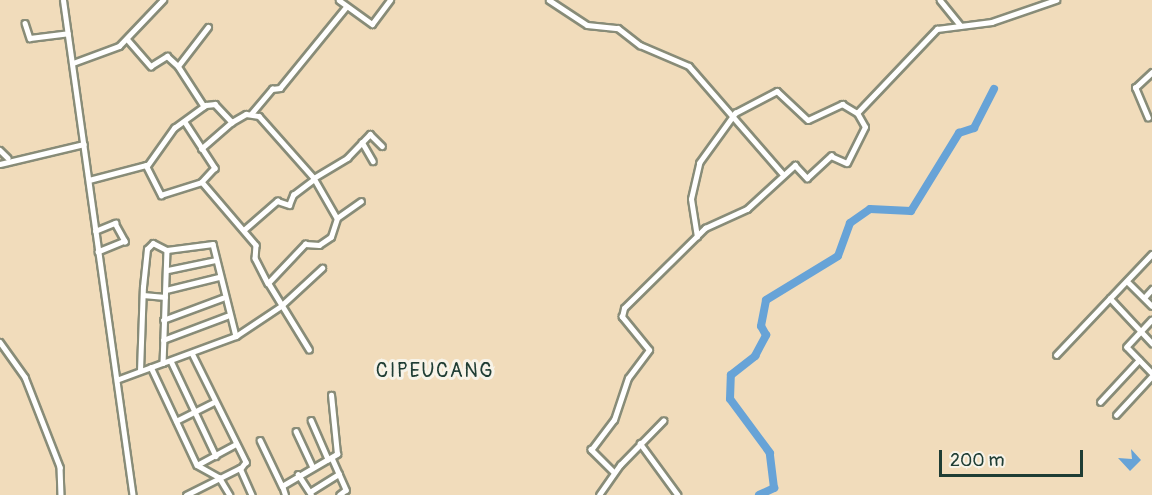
<!DOCTYPE html>
<style>
body{margin:0}
#map{position:relative;width:1152px;height:495px;overflow:hidden;background:#f1dcbb;font-family:Pangolin,sans-serif}
div>[style]{position:absolute}
[style*='--x']{left:calc(var(--x)*1px);top:calc(var(--y)*1px);width:calc(var(--w)*1px);rotate:calc(var(--a)*1deg)}
.water>*{inset:0;background:#67a3d7}
.river>*{height:8px;margin:-4px;padding:0 4px;transform-origin:4px;border-radius:4px;background:#67a3d7}
.roads{filter:drop-shadow(2px 0 #888c78) drop-shadow(-2px 0 #888c78) drop-shadow(0 2px #888c78) drop-shadow(0 -2px #888c78)}
.minor>*{height:4.5px;margin:-2.25px;padding:0 2.25px;transform-origin:2.25px;border-radius:2.25px;background:#fff}
.tertiary>*{height:5px;margin:-2.5px;padding:0 2.5px;transform-origin:2.5px;border-radius:2.5px;background:#fff}
span{translate:-50% -50%;white-space:nowrap;text-align:center;line-height:1.15;-webkit-text-stroke:6px #f7f3e8;paint-order:stroke}
.quarter-label{font-size:20px;color:#1f3d34;letter-spacing:1.5px}
.scale{position:absolute;left:939px;top:450px;width:144px;height:27px;box-sizing:border-box;border:3px solid #1f3d34;border-top:0;padding-left:8px;font-size:18px;line-height:21px;white-space:nowrap;color:#1f3d34;-webkit-text-stroke:4px #f7f3e8;paint-order:stroke}
</style>
<div id="map">
<div class="water">
<i style="clip-path:polygon(1131px 449px,1141px 460px,1130px 471px,1118px 458px,1132px 459px)"></i>
</div>
<div class="river">
<i style="--x:759;--y:495;--w:17;--a:-25"></i>
<i style="--x:774;--y:488;--w:35;--a:-97"></i>
<i style="--x:770;--y:453;--w:67;--a:-126.5"></i>
<i style="--x:730;--y:399;--w:24;--a:-88"></i>
<i style="--x:731;--y:375;--w:31;--a:-38"></i>
<i style="--x:755;--y:356;--w:24;--a:-62"></i>
<i style="--x:766;--y:335;--w:10;--a:-119"></i>
<i style="--x:761;--y:326;--w:26;--a:-79"></i>
<i style="--x:766;--y:300;--w:84;--a:-31.4"></i>
<i style="--x:838;--y:256;--w:35;--a:-70"></i>
<i style="--x:850;--y:223;--w:24;--a:-35"></i>
<i style="--x:870;--y:209;--w:41;--a:2.8"></i>
<i style="--x:911;--y:211;--w:92;--a:-58.4"></i>
<i style="--x:959;--y:133;--w:16;--a:-18"></i>
<i style="--x:974;--y:128;--w:44;--a:-62.9"></i>
</div>
<div class="roads">
<div class="minor">
<i style="--x:339;--y:0;--w:41;--a:36"></i>
<i style="--x:372;--y:24;--w:30;--a:-53"></i>
<i style="--x:549;--y:0;--w:45;--a:33.3"></i>
<i style="--x:587;--y:25;--w:31;--a:6"></i>
<i style="--x:618;--y:28;--w:28;--a:38"></i>
<i style="--x:640;--y:45;--w:53;--a:23.2"></i>
<i style="--x:689;--y:66;--w:143;--a:49"></i>
<i style="--x:940;--y:0;--w:33;--a:51"></i>
<i style="--x:25;--y:23;--w:16;--a:72"></i>
<i style="--x:30;--y:38;--w:38;--a:-7"></i>
<i style="--x:128;--y:40;--w:35;--a:49"></i>
<i style="--x:151;--y:66;--w:19;--a:-32"></i>
<i style="--x:167;--y:56;--w:15;--a:42"></i>
<i style="--x:178;--y:66;--w:49;--a:-52.4"></i>
<i style="--x:73;--y:63;--w:49;--a:-20.3"></i>
<i style="--x:119;--y:46;--w:64;--a:-46.3"></i>
<i style="--x:178;--y:66;--w:48;--a:57"></i>
<i style="--x:251;--y:114;--w:33;--a:-50"></i>
<i style="--x:272;--y:89;--w:8;--a:-7"></i>
<i style="--x:280;--y:88;--w:104;--a:-50.8"></i>
<i style="--x:1148;--y:118;--w:33;--a:-113"></i>
<i style="--x:1135;--y:88;--w:23;--a:-43"></i>
<i style="--x:185;--y:122;--w:55;--a:56.9"></i>
<i style="--x:215;--y:168;--w:19;--a:133"></i>
<i style="--x:362;--y:142;--w:22;--a:60"></i>
<i style="--x:201;--y:149;--w:41;--a:-41.1"></i>
<i style="--x:0;--y:150;--w:11;--a:45"></i>
<i style="--x:0;--y:164;--w:86;--a:-13.4"></i>
<i style="--x:147;--y:166;--w:47;--a:-54.6"></i>
<i style="--x:174;--y:128;--w:39;--a:-36"></i>
<i style="--x:206;--y:105;--w:9;--a:-6"></i>
<i style="--x:215;--y:104;--w:25;--a:47"></i>
<i style="--x:232;--y:122;--w:16;--a:-30"></i>
<i style="--x:246;--y:114;--w:13;--a:9"></i>
<i style="--x:259;--y:116;--w:83;--a:48.4"></i>
<i style="--x:314;--y:178;--w:46;--a:60.1"></i>
<i style="--x:314;--y:178;--w:39;--a:-31"></i>
<i style="--x:347;--y:158;--w:33;--a:-46"></i>
<i style="--x:370;--y:134;--w:17;--a:45"></i>
<i style="--x:89;--y:180;--w:59;--a:-14.7"></i>
<i style="--x:146;--y:165;--w:34;--a:63"></i>
<i style="--x:161;--y:195;--w:43;--a:-17.6"></i>
<i style="--x:202;--y:182;--w:83;--a:49.4"></i>
<i style="--x:256;--y:245;--w:13;--a:94"></i>
<i style="--x:255;--y:258;--w:28;--a:63"></i>
<i style="--x:245;--y:229;--w:43;--a:-41.2"></i>
<i style="--x:277;--y:201;--w:13;--a:18"></i>
<i style="--x:289;--y:205;--w:11;--a:-68"></i>
<i style="--x:293;--y:195;--w:26;--a:-37"></i>
<i style="--x:95;--y:231;--w:22;--a:-22"></i>
<i style="--x:115;--y:223;--w:21;--a:61"></i>
<i style="--x:125;--y:241;--w:29;--a:158"></i>
<i style="--x:697;--y:237;--w:38;--a:-99"></i>
<i style="--x:691;--y:199;--w:37;--a:-77"></i>
<i style="--x:699;--y:163;--w:62;--a:-54.2"></i>
<i style="--x:735;--y:113;--w:47;--a:-27.6"></i>
<i style="--x:777;--y:91;--w:42;--a:43.1"></i>
<i style="--x:808;--y:120;--w:38;--a:-25"></i>
<i style="--x:842;--y:104;--w:17;--a:31"></i>
<i style="--x:857;--y:113;--w:116;--a:-46.4"></i>
<i style="--x:937;--y:29;--w:55;--a:-7.3"></i>
<i style="--x:992;--y:22;--w:68;--a:-19"></i>
<i style="--x:167;--y:250;--w:46;--a:-7.4"></i>
<i style="--x:213;--y:244;--w:95;--a:76"></i>
<i style="--x:168;--y:270;--w:49;--a:-11.8"></i>
<i style="--x:1127;--y:281;--w:35;--a:45"></i>
<i style="--x:166;--y:290;--w:55;--a:-13.8"></i>
<i style="--x:143;--y:295;--w:22;--a:5"></i>
<i style="--x:1110;--y:298;--w:62;--a:47"></i>
<i style="--x:1144;--y:298;--w:12;--a:-48"></i>
<i style="--x:163;--y:320;--w:63;--a:-20.4"></i>
<i style="--x:1152;--y:320;--w:37;--a:133"></i>
<i style="--x:1127;--y:347;--w:36;--a:46"></i>
<i style="--x:163;--y:340;--w:68;--a:-20.6"></i>
<i style="--x:0;--y:342;--w:43;--a:54.5"></i>
<i style="--x:25;--y:377;--w:97;--a:68.7"></i>
<i style="--x:60;--y:467;--w:28;--a:88"></i>
<i style="--x:309;--y:350;--w:79;--a:-121.5"></i>
<i style="--x:268;--y:283;--w:54;--a:-46.5"></i>
<i style="--x:305;--y:244;--w:14;--a:4"></i>
<i style="--x:319;--y:245;--w:14;--a:-34"></i>
<i style="--x:331;--y:237;--w:20;--a:-72"></i>
<i style="--x:337;--y:218;--w:29;--a:-35"></i>
<i style="--x:192;--y:353;--w:122;--a:63.6"></i>
<i style="--x:246;--y:462;--w:9;--a:126"></i>
<i style="--x:1056;--y:355;--w:139;--a:-46.5"></i>
<i style="--x:171;--y:361;--w:105;--a:64.7"></i>
<i style="--x:151;--y:367;--w:108;--a:64.9"></i>
<i style="--x:197;--y:465;--w:25;--a:29"></i>
<i style="--x:219;--y:477;--w:21;--a:59"></i>
<i style="--x:140;--y:371;--w:84;--a:-88"></i>
<i style="--x:143;--y:287;--w:38;--a:-84"></i>
<i style="--x:147;--y:249;--w:8;--a:-45"></i>
<i style="--x:153;--y:243;--w:16;--a:27"></i>
<i style="--x:167;--y:250;--w:113;--a:92"></i>
<i style="--x:119;--y:379;--w:125;--a:-20.2"></i>
<i style="--x:236;--y:336;--w:54;--a:-33.7"></i>
<i style="--x:281;--y:306;--w:56;--a:-42.8"></i>
<i style="--x:1100;--y:402;--w:57;--a:-47.1"></i>
<i style="--x:1116;--y:415;--w:53;--a:-47.3"></i>
<i style="--x:311;--y:420;--w:43;--a:66.4"></i>
<i style="--x:176;--y:421;--w:42;--a:-26.6"></i>
<i style="--x:296;--y:431;--w:38;--a:65"></i>
<i style="--x:260;--y:440;--w:51;--a:64.4"></i>
<i style="--x:640;--y:443;--w:64;--a:53.8"></i>
<i style="--x:332;--y:458;--w:35;--a:66"></i>
<i style="--x:346;--y:490;--w:8;--a:140"></i>
<i style="--x:197;--y:465;--w:44;--a:-28.3"></i>
<i style="--x:614;--y:473;--w:33;--a:-135"></i>
<i style="--x:591;--y:450;--w:38;--a:-53"></i>
<i style="--x:614;--y:420;--w:44;--a:-71.6"></i>
<i style="--x:628;--y:378;--w:35;--a:-53"></i>
<i style="--x:649;--y:350;--w:43;--a:-129.3"></i>
<i style="--x:622;--y:317;--w:9;--a:-77"></i>
<i style="--x:624;--y:308;--w:114;--a:-44.6"></i>
<i style="--x:705;--y:228;--w:46;--a:-24.3"></i>
<i style="--x:747;--y:209;--w:65;--a:-42.5"></i>
<i style="--x:795;--y:165;--w:18;--a:47"></i>
<i style="--x:807;--y:178;--w:33;--a:-43"></i>
<i style="--x:831;--y:156;--w:17;--a:24"></i>
<i style="--x:847;--y:163;--w:40;--a:-63.4"></i>
<i style="--x:865;--y:127;--w:16;--a:-120"></i>
<i style="--x:298;--y:474;--w:24;--a:57"></i>
<i style="--x:310;--y:492;--w:34;--a:-32"></i>
<i style="--x:186;--y:495;--w:60;--a:-26.6"></i>
<i style="--x:240;--y:468;--w:30;--a:66"></i>
<i style="--x:285;--y:495;--w:9;--a:-108"></i>
<i style="--x:282;--y:486;--w:64;--a:-30.2"></i>
<i style="--x:337;--y:454;--w:59;--a:-95.8"></i>
<i style="--x:599;--y:495;--w:37;--a:-55"></i>
<i style="--x:620;--y:465;--w:62;--a:-45.7"></i>
</div>
<div class="tertiary">
<i style="--x:63;--y:0;--w:500;--a:82"></i>
</div>
</div>
<div class="quarter-label">
<span style="left:435px;top:370px">CIPEUCANG</span>
</div>
<div class="scale">200 m</div>
</div>
